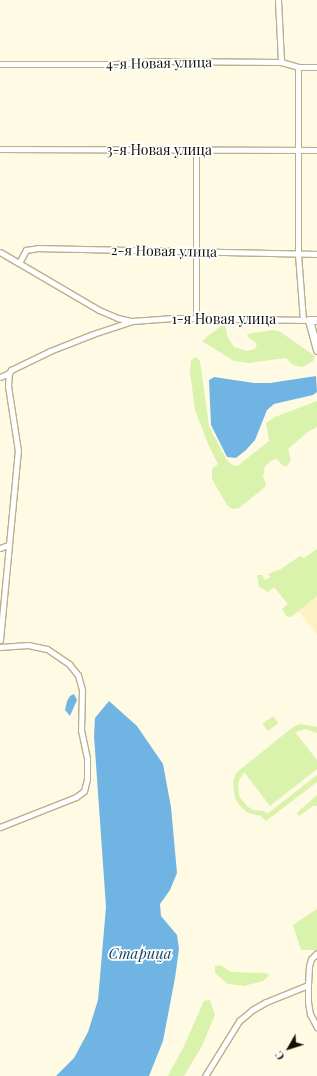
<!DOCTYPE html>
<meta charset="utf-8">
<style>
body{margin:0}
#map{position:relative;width:317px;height:1076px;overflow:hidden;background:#fffae4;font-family:"Playfair Display",serif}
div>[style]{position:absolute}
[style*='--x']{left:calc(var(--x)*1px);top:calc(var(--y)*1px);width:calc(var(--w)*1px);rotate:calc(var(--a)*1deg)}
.built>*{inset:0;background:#fdf2c5}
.green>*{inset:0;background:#d9f2ac;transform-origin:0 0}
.water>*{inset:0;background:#70b4e4}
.roads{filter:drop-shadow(1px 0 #b8b08c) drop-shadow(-1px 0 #b8b08c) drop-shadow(0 1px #b8b08c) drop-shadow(0 -1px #b8b08c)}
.street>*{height:5px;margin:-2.5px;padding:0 2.5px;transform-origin:2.5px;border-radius:2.5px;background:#fff}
.secondary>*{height:7px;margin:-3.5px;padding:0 3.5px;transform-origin:3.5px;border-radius:3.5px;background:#fff}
span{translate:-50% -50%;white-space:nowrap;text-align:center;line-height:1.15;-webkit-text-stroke:3.5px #fff;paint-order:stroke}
.street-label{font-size:14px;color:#131004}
.water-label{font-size:15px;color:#124767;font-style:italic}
.north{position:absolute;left:269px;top:1028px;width:40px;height:40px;-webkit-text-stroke:3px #fff;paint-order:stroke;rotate:231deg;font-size:11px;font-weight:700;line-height:16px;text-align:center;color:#131004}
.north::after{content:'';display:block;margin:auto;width:14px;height:18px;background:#131004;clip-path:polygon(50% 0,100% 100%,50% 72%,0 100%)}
</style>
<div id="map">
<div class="built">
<i style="clip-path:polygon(317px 596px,317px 635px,298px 611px)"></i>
</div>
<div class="green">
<i style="clip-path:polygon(222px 325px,226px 327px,227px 336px,234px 347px,247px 351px,255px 349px,257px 344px,249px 338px,247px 334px,272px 330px,279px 331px,315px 356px,313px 361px,302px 367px,293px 365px,286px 358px,249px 363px,234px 361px,202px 341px)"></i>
<i style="clip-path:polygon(196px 357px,200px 361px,209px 426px,226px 459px,232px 465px,237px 466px,240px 464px,269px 441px,266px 423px,275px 417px,317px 401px,317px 427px,309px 431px,288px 449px,291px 460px,287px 466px,283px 466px,277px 459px,272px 460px,265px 466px,263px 477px,266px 483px,265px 487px,239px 508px,232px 509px,227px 505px,212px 479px,212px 469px,218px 464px,208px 444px,195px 410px,190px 372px,191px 360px)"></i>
<i style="clip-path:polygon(317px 549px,317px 596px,291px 617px,286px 616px,282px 609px,288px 604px,274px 587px,268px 592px,259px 587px,257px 575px,262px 575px,265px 580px,270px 577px,268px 574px,281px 569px,300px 556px,304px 558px)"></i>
<i style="left:273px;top:716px;width:9px;height:13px;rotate:54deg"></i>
<i style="clip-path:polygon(300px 724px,317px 727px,317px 733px,306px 729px,295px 732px,317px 760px,317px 769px,270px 806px,244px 772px,238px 783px,239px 796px,247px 806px,253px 810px,264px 811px,267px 814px,317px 775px,317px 782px,266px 821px,261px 816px,248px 813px,240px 806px,235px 798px,233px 782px,236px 773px,293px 727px)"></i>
<i style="clip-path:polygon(317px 795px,317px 806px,313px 806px,299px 816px,297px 814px,299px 811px)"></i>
<i style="clip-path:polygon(317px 909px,317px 950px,301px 950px,293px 925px)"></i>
<i style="clip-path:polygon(220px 965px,231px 972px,263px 973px,269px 974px,268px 977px,263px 981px,244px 986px,228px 984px,215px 973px,215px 966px)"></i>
<i style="clip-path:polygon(210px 1000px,215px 1015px,202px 1046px,184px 1076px,168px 1076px,184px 1046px,204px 1001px)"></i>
</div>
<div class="water">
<i style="clip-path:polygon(316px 376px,317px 392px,313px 395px,274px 404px,267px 410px,255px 440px,246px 450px,236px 458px,227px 457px,211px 425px,209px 380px,214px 377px,254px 383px,270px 383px)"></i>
<i style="clip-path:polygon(74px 694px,77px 700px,70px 716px,65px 710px,67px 701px,70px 696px)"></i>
<i style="clip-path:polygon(109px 701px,137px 726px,163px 764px,171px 807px,177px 873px,170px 890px,160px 904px,161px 916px,177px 935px,179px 949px,175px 978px,163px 1041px,149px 1076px,56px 1076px,74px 1058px,88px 1032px,98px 1000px,106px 907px,94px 736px,95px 718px)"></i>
</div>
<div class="roads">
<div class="street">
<i style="--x:278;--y:0;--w:62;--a:87.2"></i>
<i style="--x:0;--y:64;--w:116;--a:0"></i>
<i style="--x:116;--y:64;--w:41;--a:-4.2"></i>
<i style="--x:157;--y:61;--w:124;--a:0.5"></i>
<i style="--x:281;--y:62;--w:18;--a:16"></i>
<i style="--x:298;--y:67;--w:19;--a:0"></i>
<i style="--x:298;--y:67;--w:187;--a:90"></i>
<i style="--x:298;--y:254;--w:66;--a:85.7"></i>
<i style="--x:0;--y:149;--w:317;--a:0.2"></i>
<i style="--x:0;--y:252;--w:115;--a:30.4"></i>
<i style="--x:99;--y:310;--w:21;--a:23"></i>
<i style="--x:118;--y:318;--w:13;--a:13"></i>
<i style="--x:19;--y:263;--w:15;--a:-62"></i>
<i style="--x:26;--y:250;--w:12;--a:-9"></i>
<i style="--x:38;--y:248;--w:279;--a:1.2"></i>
<i style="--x:196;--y:318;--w:168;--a:-90"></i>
<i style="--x:0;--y:377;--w:10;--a:-24"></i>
<i style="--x:0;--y:548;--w:9;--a:-21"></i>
<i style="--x:0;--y:640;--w:190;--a:-84.6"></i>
<i style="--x:18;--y:451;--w:66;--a:-98.7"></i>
<i style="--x:8;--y:386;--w:13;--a:-86"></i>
<i style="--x:9;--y:373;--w:4;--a:-56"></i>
<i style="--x:11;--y:370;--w:43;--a:-26"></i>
<i style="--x:50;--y:351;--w:46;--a:-21.6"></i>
<i style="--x:93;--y:334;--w:41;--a:-18.4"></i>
<i style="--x:132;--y:321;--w:42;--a:-4.1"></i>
<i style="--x:174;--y:318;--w:135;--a:0.8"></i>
<i style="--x:0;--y:647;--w:28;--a:-4"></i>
<i style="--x:28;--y:645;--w:19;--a:12"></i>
<i style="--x:47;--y:649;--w:27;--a:34"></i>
<i style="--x:69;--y:664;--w:14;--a:51"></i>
<i style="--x:78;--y:675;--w:16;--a:75"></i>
<i style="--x:82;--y:690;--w:40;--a:91.4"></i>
<i style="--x:81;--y:730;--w:29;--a:78"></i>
<i style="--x:87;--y:758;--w:21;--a:90"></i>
<i style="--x:87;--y:779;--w:12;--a:104"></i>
<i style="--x:84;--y:791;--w:10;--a:143"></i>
<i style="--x:76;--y:797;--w:82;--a:158.5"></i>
<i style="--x:308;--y:985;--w:17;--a:90"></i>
<i style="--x:308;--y:1002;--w:12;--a:81"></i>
<i style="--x:310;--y:1014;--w:15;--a:62"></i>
<i style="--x:205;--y:1076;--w:65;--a:-58.3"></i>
<i style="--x:239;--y:1021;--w:17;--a:-40"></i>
<i style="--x:252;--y:1010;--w:16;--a:-30"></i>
<i style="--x:266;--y:1002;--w:45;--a:-22"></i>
<i style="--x:308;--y:985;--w:19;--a:-87"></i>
<i style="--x:309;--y:966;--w:7;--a:-74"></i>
<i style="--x:311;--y:959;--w:8;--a:-45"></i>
</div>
<div class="secondary">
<i style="--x:317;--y:320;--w:8;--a:180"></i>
<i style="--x:309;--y:320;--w:31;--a:75"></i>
</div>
</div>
<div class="street-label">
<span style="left:159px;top:63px;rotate:-1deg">4-я Новая улица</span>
<span style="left:159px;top:150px">3-я Новая улица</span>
<span style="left:164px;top:251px;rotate:1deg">2-я Новая улица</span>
<span style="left:224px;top:319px">1-я Новая улица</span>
</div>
<div class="water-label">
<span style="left:140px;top:954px">Старица</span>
</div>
<div class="north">С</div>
</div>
